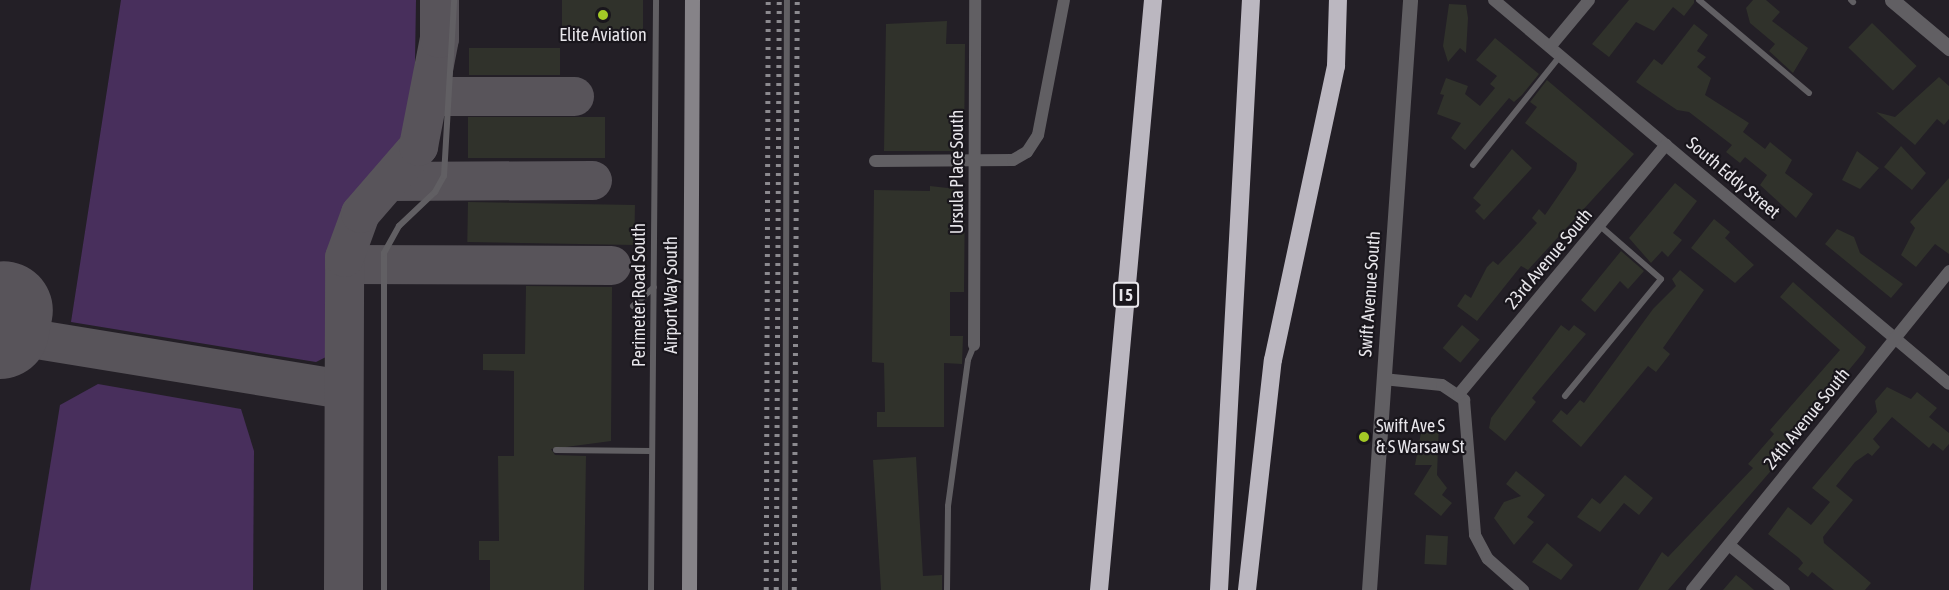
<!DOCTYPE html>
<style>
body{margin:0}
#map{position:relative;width:1949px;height:590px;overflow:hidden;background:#231f26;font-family:"Asap Condensed",sans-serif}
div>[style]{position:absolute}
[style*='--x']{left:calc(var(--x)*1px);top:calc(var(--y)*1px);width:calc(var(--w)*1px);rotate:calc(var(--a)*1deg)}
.green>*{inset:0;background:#482f5c}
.taxiway>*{height:39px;margin:-19.5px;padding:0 19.5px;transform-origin:19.5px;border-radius:19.5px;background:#58545a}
.runway>*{height:98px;margin:-49px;padding:0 49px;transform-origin:49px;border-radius:49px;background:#58545a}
.building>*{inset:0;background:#30322b;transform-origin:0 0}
.service>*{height:6px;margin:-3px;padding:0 3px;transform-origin:3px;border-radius:3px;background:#615f63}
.minor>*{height:12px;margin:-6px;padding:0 6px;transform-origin:6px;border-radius:6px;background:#615f63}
.tertiary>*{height:15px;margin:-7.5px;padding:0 7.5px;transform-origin:7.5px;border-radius:7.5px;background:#615f63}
.secondary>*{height:15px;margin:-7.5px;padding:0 7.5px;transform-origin:7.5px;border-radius:7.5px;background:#868388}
.motorway>*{height:18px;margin:-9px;padding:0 9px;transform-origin:9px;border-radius:9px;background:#bbb7c0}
.rail>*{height:4.5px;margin-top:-2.25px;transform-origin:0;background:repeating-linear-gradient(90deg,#8c8a8f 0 3px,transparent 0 9px)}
.dots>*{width:16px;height:16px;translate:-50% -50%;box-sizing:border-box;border:3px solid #19161c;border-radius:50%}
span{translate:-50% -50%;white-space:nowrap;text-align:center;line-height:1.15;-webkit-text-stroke:4.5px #19161c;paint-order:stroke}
.shield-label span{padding:2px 4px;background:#19161c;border:2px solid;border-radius:4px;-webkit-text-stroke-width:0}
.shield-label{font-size:16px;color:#e8e6eb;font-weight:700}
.poi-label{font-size:18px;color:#e8e6eb}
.left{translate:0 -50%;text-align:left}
.street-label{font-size:18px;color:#e8e6eb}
</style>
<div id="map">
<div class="green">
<i style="clip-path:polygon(121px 0,416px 0,414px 122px,408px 148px,337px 230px,330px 265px,334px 347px,328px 356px,316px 362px,71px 322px)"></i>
<i style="clip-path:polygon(98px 384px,241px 409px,254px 451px,253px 590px,30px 590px,60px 405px)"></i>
</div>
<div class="taxiway">
<i style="--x:429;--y:96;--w:145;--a:0"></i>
<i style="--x:390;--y:181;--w:202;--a:-0.3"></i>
<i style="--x:344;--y:264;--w:267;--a:0.2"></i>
<i style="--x:0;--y:333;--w:347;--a:9.3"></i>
<i style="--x:343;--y:590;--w:333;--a:-89.8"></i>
<i style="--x:344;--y:257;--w:47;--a:-70"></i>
<i style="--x:360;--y:213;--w:89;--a:-49.1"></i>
<i style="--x:418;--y:146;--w:110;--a:-79"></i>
<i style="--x:439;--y:38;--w:38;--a:-90"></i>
</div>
<div class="runway">
<i style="--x:0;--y:330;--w:20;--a:-79"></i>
</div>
<div class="building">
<i style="left:562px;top:0;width:81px;height:30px"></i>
<i style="clip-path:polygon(1629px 0,1694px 0,1694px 3px,1684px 16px,1673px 7px,1654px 31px,1636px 22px,1609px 57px,1592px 44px)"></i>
<i style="clip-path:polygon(1753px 0,1766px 0,1780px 12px,1772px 21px,1808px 48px,1793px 73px,1769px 51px,1775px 44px,1750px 23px,1746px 8px)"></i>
<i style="clip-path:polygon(1449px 4px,1466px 5px,1468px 18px,1466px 53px,1460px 48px,1448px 62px,1443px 46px)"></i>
<i style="clip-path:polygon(947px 21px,946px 44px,965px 44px,964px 151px,884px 151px,886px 24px)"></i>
<i style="left:1872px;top:23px;width:62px;height:34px;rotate:44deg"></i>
<i style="clip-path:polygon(1694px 24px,1708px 35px,1697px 51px,1706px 57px,1697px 67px,1711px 78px,1705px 95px,1749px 123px,1743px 132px,1765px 149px,1770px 142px,1792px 160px,1785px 173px,1813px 194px,1796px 218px,1760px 185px,1767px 175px,1745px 157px,1740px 163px,1726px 152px,1732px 145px,1689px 112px,1677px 110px,1636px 82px,1654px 59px,1662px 65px)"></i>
<i style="clip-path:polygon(1495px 38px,1539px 74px,1522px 95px,1514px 102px,1509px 98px,1465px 150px,1451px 138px,1461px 123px,1437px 114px,1444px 95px,1440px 94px,1446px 78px,1468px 86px,1465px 94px,1480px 106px,1495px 88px,1490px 84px,1497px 76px,1476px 60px)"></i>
<i style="left:469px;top:48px;width:91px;height:27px"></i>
<i style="clip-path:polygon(1939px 77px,1949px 86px,1949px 119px,1944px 125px,1937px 119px,1915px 145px,1876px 112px,1895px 117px)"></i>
<i style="clip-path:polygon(1547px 80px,1634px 154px,1528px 270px,1521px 266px,1477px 321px,1457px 306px,1465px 294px,1471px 298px,1487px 267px,1493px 261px,1498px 265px,1520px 242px,1537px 223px,1532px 218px,1539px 209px,1545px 215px,1576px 170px,1577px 163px,1525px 123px,1537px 107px,1530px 102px)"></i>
<i style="left:468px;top:117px;width:137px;height:41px"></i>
<i style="clip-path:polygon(1901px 146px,1926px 173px,1912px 190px,1884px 167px)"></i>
<i style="clip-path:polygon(1512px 149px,1532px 168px,1484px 220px,1475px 211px,1481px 205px,1473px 198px)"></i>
<i style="clip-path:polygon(1857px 151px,1879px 168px,1860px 189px,1842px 180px)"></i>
<i style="clip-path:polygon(1949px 178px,1949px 254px,1935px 244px,1916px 267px,1901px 255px,1915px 228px,1910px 222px)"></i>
<i style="clip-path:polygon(1675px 183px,1697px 201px,1673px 233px,1682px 240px,1668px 257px,1662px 251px,1651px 263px,1629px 238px)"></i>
<i style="clip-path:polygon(930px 186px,965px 190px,964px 292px,950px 292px,950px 336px,963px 336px,962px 364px,944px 363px,944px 427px,877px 427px,877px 412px,885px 412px,884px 363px,872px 362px,874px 190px,930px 191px)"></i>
<i style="left:468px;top:202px;width:167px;height:40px;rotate:1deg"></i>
<i style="clip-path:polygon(1714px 219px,1730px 232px,1725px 238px,1754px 265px,1735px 283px,1691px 248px)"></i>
<i style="clip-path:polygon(1837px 229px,1854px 237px,1860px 253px,1903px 284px,1891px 298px,1825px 244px)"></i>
<i style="clip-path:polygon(1621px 251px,1644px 271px,1628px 289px,1620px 281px,1595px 312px,1581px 300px)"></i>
<i style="clip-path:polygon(1680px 270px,1704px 290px,1663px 348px,1670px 354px,1656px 372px,1648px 366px,1581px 447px,1552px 421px,1561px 410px,1567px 415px,1580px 400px,1584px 403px,1653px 309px,1676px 286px,1672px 279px)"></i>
<i style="clip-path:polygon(1793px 282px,1866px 347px,1863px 353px,1820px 405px,1819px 415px,1668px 590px,1638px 590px,1662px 552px,1668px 557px,1753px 468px,1748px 464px,1774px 434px,1770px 430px,1840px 350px,1780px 297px)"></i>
<i style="clip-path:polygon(526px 286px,612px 287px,611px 441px,551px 449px,555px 455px,586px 456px,584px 590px,490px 590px,490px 560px,479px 560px,479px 541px,499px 541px,498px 456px,514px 456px,514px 371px,483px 370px,483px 354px,525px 354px)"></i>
<i style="left:1462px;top:325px;width:23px;height:30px;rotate:40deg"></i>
<i style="clip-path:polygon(1561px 325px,1569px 331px,1574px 325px,1586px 334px,1532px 398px,1536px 402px,1505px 441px,1489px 428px,1491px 418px)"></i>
<i style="clip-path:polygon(1887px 387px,1911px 399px,1917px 392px,1937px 408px,1929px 417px,1949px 433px,1949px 444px,1943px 451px,1933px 443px,1929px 448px,1892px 417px,1873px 439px,1880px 447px,1872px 456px,1868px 453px,1855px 462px,1836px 486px,1853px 500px,1823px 537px,1824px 543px,1871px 583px,1865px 590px,1834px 590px,1812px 572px,1808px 577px,1798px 569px,1803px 563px,1799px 558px,1768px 534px,1788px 507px,1811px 525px,1830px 502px,1812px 488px,1877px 412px,1875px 401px)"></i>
<i style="clip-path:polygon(1423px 422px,1439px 422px,1437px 475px,1447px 488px,1442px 495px,1452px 503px,1441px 516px,1414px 494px,1432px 465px,1415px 465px)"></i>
<i style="clip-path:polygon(916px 457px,923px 576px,942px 575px,942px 590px,881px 590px,873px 460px)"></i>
<i style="clip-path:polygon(1516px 471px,1545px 495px,1527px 517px,1534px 522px,1514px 545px,1494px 518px,1504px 502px,1521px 496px,1506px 484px)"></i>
<i style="clip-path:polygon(1625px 475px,1653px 498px,1639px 515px,1624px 503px,1600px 532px,1577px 517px,1592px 498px,1600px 504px)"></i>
<i style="left:1426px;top:535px;width:22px;height:29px;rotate:3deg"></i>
<i style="clip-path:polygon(1547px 543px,1573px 565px,1561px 580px,1532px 562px)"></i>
<i style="clip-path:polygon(1736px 575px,1745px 582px,1754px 590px,1723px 590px)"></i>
</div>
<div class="service">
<i style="--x:1699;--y:0;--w:144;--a:40.2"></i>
<i style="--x:1851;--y:0;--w:3;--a:45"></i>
<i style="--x:1473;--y:165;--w:139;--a:-51.4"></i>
<i style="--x:633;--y:306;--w:28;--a:-42"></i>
<i style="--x:1565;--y:396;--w:151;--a:-50.6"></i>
<i style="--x:1661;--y:279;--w:81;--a:-139"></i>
<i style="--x:556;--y:450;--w:95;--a:0.6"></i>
<i style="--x:384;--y:590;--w:337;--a:-90"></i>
<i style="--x:384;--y:253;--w:31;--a:-61"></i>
<i style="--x:399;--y:226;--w:50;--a:-43.4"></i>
<i style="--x:435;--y:192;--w:18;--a:-61"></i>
<i style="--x:444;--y:176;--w:176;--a:-86.7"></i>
<i style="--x:651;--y:590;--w:590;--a:-89.51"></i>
<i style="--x:785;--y:590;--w:590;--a:-89.81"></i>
<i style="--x:947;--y:590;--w:84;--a:-89.3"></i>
<i style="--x:948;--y:506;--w:147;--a:-82.2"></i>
<i style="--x:968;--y:360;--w:16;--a:-68"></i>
</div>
<div class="minor">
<i style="--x:1494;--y:0;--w:595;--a:40.16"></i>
<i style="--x:1550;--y:47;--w:61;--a:-50.3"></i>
<i style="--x:875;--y:161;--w:138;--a:-0.4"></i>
<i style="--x:1013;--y:160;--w:16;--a:-30"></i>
<i style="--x:1027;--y:152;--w:20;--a:-57"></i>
<i style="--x:1038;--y:135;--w:137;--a:-79.1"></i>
<i style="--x:974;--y:345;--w:345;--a:-89.8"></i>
<i style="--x:1383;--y:379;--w:59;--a:5.8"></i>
<i style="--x:1442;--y:385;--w:27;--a:34"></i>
<i style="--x:1464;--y:400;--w:135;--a:85.3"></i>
<i style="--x:1475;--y:535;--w:27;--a:62"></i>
<i style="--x:1488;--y:559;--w:47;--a:41.5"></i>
<i style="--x:1459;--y:394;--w:324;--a:-50.3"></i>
<i style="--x:1729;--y:545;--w:71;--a:39.3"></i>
<i style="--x:1692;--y:590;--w:410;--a:-51.1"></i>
</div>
<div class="tertiary">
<i style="--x:1892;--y:0;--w:75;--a:40.1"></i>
<i style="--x:1369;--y:590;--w:591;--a:-86.02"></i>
</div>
<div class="secondary">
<i style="--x:689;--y:590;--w:590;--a:-89.71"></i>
</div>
<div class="motorway">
<i style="--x:1099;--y:590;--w:592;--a:-84.77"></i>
<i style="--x:1219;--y:590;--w:591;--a:-86.9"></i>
<i style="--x:1247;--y:590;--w:231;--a:-83.6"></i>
<i style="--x:1273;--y:360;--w:301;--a:-77.9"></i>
<i style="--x:1336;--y:66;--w:66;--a:-88.3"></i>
</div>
<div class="rail">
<i style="--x:766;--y:590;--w:590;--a:-89.81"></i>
<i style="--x:776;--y:590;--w:590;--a:-89.71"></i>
<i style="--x:794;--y:590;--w:590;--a:-89.71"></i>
</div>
<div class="dots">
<i style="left:603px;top:15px;background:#a3c926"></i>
<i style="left:1364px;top:437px;background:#a3c926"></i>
</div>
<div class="shield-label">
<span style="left:1126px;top:295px">I 5</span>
</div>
<div class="poi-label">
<span style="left:603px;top:35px">Elite Aviation</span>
<span class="left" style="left:1376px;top:437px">Swift Ave S<br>&amp; S Warsaw St</span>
</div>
<div class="street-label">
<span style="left:957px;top:172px;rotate:-90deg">Ursula Place South</span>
<span style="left:1733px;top:178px;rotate:40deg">South Eddy Street</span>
<span style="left:1549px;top:259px;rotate:-50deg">23rd Avenue South</span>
<span style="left:1370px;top:294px;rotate:-86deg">Swift Avenue South</span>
<span style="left:639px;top:295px;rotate:-90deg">Perimeter Road South</span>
<span style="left:671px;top:295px;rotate:-90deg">Airport Way South</span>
<span style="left:1807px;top:419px;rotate:-51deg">24th Avenue South</span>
</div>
</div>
